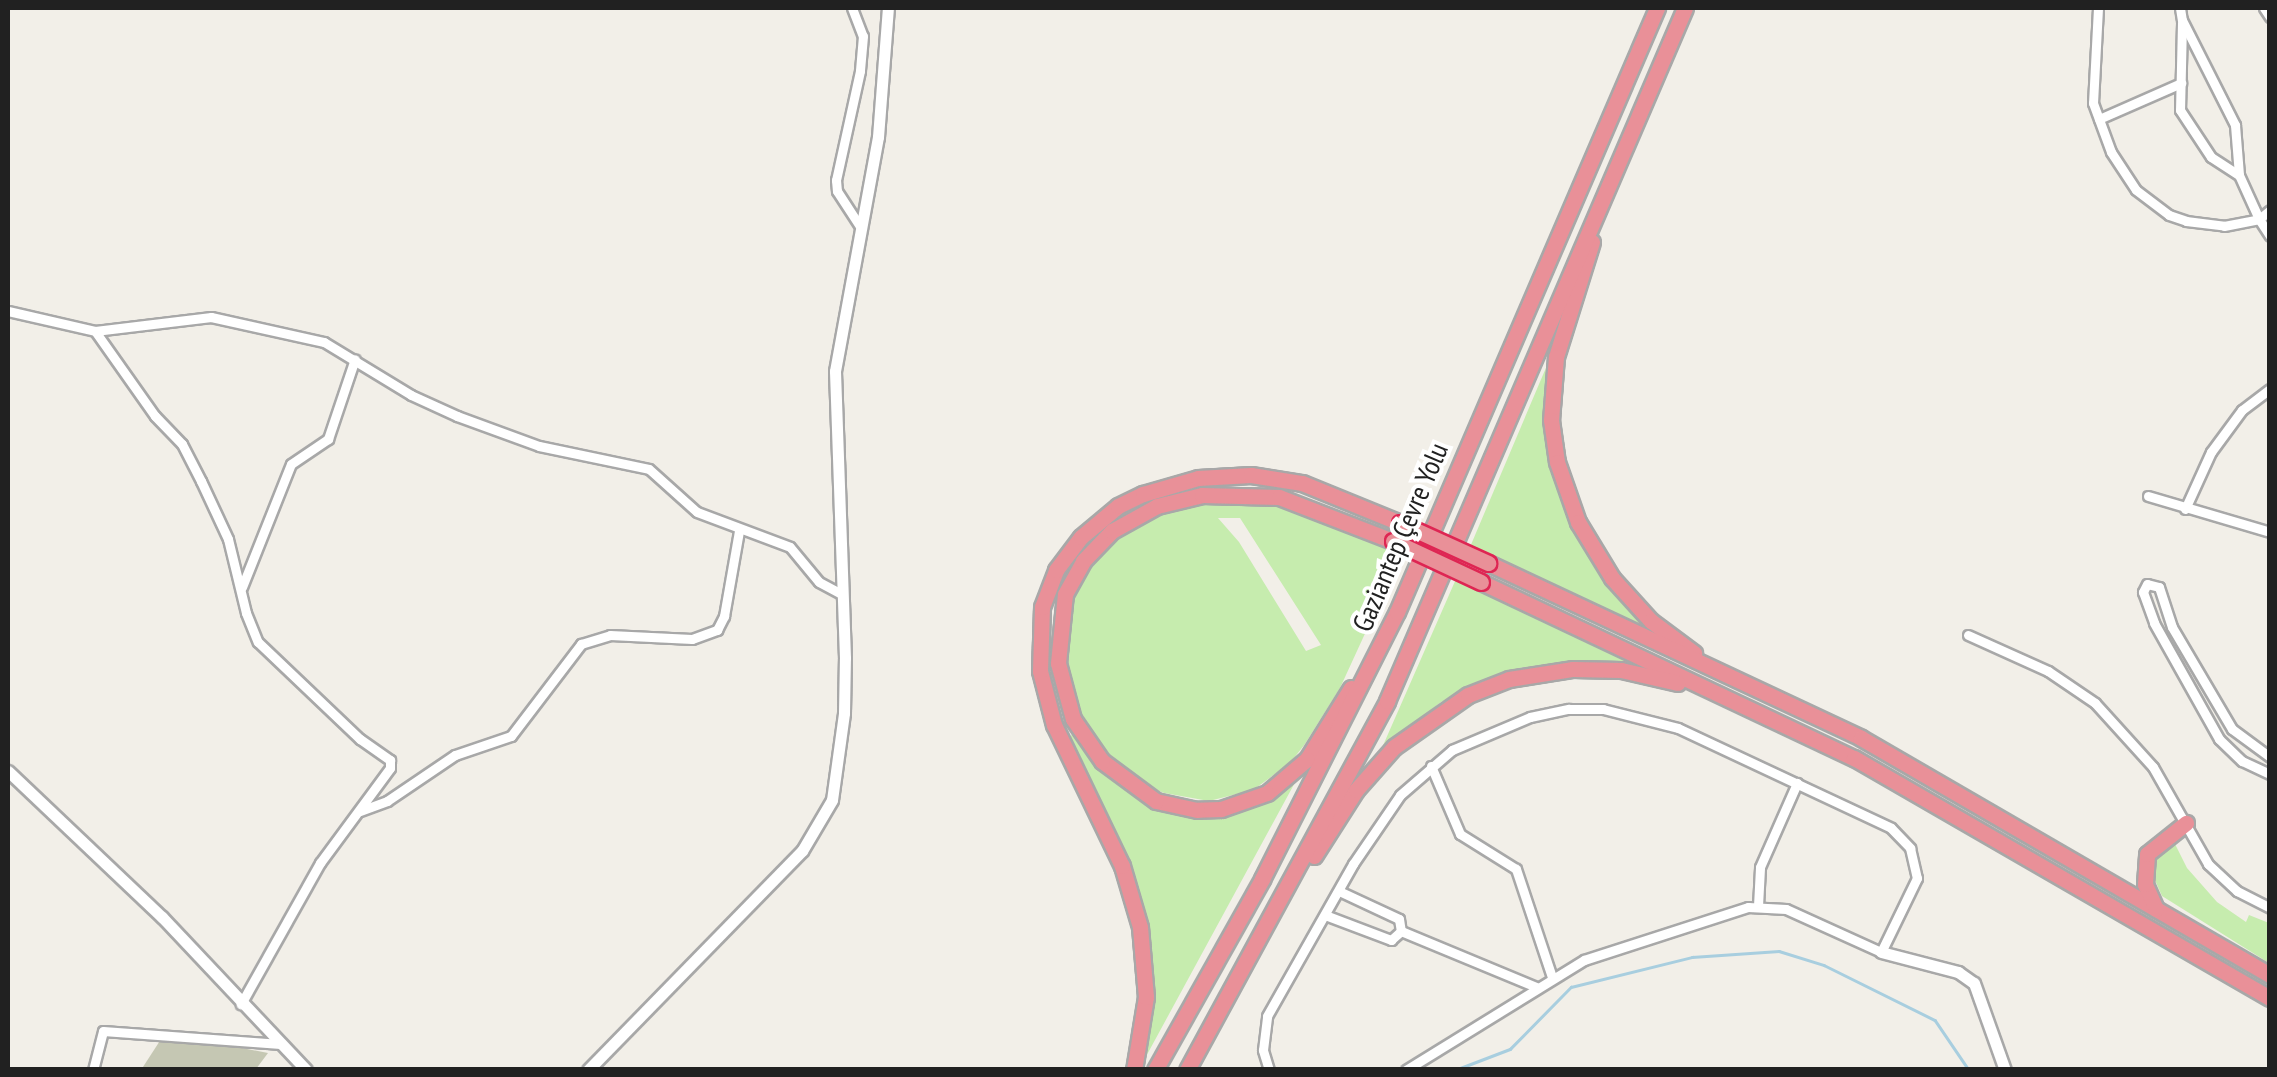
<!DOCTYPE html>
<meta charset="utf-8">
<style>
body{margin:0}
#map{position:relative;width:2277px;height:1077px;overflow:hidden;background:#f2efe8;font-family:"PT Sans Narrow",sans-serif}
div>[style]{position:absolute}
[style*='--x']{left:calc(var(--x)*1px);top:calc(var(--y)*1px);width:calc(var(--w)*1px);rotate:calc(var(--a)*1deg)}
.construction>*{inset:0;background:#c5c7b3}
.grass>*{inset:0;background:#c6ecae}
.stream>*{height:2.5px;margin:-1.25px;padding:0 1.25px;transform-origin:1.25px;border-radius:1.25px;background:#a8cedf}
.roads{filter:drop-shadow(2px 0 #a8a8a8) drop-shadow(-2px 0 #a8a8a8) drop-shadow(0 2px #a8a8a8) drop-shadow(0 -2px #a8a8a8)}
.minor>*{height:9px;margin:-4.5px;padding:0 4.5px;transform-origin:4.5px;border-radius:4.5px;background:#fff}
.tertiary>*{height:11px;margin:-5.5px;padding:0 5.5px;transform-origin:5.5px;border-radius:5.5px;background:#fff}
.motorway>*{height:15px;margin:-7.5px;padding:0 7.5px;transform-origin:7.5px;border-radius:7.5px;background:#e99098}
.bridges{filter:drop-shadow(2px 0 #de2653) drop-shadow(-2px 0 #de2653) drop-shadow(0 2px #de2653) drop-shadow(0 -2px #de2653)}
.motorway-bridge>*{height:15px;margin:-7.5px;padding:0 7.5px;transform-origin:7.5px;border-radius:7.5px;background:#e99098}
span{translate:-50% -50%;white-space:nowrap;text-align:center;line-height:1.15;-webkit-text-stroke:8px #fff;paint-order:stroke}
.street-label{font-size:28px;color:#212121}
.frame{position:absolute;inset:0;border:10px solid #212121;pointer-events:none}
</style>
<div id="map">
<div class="construction">
<i style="clip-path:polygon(165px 1033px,268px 1053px,256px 1069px,141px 1070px)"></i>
</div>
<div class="grass">
<i style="clip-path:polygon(1548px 363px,1543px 406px,1556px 484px,1569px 515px,1658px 635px,1470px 547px)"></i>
<i style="clip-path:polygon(evenodd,1207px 502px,1270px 502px,1338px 523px,1402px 553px,1340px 688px,1305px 744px,1290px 763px,1253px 790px,1209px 801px,1164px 793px,1143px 784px,1111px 758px,1078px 709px,1065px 655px,1065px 625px,1073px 597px,1098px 557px,1135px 526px,1160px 514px,1207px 502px,1218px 518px,1240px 518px,1321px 645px,1306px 651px,1239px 542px,1218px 518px)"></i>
<i style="clip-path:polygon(1456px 579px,1649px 666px,1648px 668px,1576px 662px,1520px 668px,1441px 702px,1381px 750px)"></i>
<i style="clip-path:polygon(1057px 712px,1070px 737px,1074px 732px,1119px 785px,1163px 810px,1208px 817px,1227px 815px,1257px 804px,1298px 777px,1143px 1062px,1153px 975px,1143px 910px)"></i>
<i style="clip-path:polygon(2175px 844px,2187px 868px,2217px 902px,2246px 922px,2249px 915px,2269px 923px,2269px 963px,2162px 896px,2150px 869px,2152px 857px)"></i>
</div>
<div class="stream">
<i style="--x:1455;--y:1070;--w:59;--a:-20.9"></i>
<i style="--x:1510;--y:1049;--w:87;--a:-45.5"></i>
<i style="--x:1571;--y:987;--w:125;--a:-13.9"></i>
<i style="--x:1692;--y:957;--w:87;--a:-3.9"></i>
<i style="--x:1779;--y:951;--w:47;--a:17.3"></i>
<i style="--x:1824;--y:965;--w:124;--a:26.4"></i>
<i style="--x:1935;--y:1020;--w:60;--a:55.8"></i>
</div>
<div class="roads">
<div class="minor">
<i style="--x:852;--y:8;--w:30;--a:69"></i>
<i style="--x:863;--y:36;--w:35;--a:95"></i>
<i style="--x:860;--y:71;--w:112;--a:102.4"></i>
<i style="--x:836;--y:180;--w:11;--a:85"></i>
<i style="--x:837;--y:191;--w:44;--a:57"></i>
<i style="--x:2098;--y:8;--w:95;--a:93"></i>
<i style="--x:2093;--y:103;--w:52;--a:69.8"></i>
<i style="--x:2111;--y:152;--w:45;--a:56.7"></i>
<i style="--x:2136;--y:190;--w:41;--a:37.1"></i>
<i style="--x:2169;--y:215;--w:18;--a:19"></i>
<i style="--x:2186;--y:221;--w:38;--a:7"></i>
<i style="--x:2224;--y:226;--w:36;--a:-11"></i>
<i style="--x:2259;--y:219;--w:20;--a:57"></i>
<i style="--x:2180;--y:8;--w:12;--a:81"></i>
<i style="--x:2182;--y:20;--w:118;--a:63.2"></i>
<i style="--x:2235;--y:125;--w:50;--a:85.4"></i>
<i style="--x:2239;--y:175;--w:48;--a:65.6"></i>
<i style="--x:2259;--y:219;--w:14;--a:-39"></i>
<i style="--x:2264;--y:8;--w:11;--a:56"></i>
<i style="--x:2182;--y:23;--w:87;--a:91.3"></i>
<i style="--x:2180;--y:110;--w:56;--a:56.6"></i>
<i style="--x:2211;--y:157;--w:33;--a:33"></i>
<i style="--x:2099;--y:119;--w:90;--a:-23.7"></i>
<i style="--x:8;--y:311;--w:89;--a:12.9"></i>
<i style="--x:95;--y:331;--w:117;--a:-6.9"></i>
<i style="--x:211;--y:317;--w:116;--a:12.5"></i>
<i style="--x:324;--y:342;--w:102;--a:31.3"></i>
<i style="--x:411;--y:395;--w:51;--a:24.5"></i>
<i style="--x:457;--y:416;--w:87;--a:20.1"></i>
<i style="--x:539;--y:446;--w:112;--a:11.8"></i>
<i style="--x:649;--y:469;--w:64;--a:41.9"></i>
<i style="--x:697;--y:512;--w:99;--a:20.6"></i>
<i style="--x:790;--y:547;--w:45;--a:50.4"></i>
<i style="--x:819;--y:582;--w:26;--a:28"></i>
<i style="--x:95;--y:331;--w:104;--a:54.8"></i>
<i style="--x:155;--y:416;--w:39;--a:46"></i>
<i style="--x:182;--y:444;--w:42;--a:62.8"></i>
<i style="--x:201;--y:481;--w:64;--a:65"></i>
<i style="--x:228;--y:539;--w:76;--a:76.3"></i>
<i style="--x:246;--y:613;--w:31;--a:68"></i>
<i style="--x:258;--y:642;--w:141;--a:43.6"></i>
<i style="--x:360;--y:739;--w:37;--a:35"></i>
<i style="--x:390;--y:760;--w:8;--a:90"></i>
<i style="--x:390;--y:768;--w:118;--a:126.4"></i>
<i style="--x:320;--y:863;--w:162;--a:119.3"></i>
<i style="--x:2148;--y:496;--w:127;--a:16.4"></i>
<i style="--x:2185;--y:509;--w:63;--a:-65.5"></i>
<i style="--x:2211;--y:452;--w:52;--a:-53.6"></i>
<i style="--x:2242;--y:410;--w:35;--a:-37"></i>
<i style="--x:242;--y:587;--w:132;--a:-68.3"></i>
<i style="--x:291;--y:464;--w:45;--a:-34"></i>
<i style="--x:328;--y:439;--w:84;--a:-71.4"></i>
<i style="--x:1968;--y:635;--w:88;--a:24.2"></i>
<i style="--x:2048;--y:671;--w:57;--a:34.2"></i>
<i style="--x:2095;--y:703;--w:86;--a:47.8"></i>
<i style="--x:2153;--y:767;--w:112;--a:60.4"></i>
<i style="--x:2208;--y:864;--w:40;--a:43"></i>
<i style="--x:2237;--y:891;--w:37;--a:27"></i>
<i style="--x:2270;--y:757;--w:47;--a:-143.6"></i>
<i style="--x:2232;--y:729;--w:118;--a:-120.5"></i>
<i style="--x:2172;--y:627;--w:42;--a:-108"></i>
<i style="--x:2159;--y:587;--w:12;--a:-166"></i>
<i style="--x:2147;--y:584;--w:9;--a:117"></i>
<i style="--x:2143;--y:592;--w:33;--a:70"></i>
<i style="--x:2154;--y:623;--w:133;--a:60.7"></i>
<i style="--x:2219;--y:739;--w:32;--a:44"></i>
<i style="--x:2242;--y:761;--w:31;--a:25"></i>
<i style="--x:1431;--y:766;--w:74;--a:66.9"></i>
<i style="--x:1460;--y:834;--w:66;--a:32"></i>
<i style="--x:1516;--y:869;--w:114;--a:71.6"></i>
<i style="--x:360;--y:811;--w:29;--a:-20"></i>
<i style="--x:387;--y:801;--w:82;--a:-34.1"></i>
<i style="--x:455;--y:755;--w:59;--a:-18.7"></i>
<i style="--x:511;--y:736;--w:116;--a:-52.7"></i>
<i style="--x:581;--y:644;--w:30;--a:-17"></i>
<i style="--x:610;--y:635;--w:82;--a:2.8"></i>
<i style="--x:692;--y:639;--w:27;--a:-20"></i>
<i style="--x:717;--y:630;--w:16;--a:-63"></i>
<i style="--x:724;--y:616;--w:86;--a:-80"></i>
<i style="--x:1339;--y:891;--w:66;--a:25"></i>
<i style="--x:1399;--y:919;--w:12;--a:81"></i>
<i style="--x:1401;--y:931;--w:146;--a:22.5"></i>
<i style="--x:1758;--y:906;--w:39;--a:-87"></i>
<i style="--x:1760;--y:867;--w:92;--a:-66.2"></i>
<i style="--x:1325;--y:915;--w:71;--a:20.7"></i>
<i style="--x:1391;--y:940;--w:13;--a:-42"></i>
<i style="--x:93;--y:1070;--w:40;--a:-75.6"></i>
<i style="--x:103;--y:1031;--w:178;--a:4.2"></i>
<i style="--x:1269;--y:1070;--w:21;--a:-107"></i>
<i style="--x:1263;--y:1050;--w:34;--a:-83"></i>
<i style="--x:1267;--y:1016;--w:175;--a:-60.5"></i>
<i style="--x:1353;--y:864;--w:83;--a:-55.7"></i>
<i style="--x:1400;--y:795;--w:69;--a:-40.9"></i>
<i style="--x:1452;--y:750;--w:85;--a:-22.9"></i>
<i style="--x:1530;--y:717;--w:40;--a:-12"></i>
<i style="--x:1569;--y:709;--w:34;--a:0"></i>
<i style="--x:1603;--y:709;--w:77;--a:14.2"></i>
<i style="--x:1678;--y:728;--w:235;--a:25.1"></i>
<i style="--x:1891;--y:828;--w:28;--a:46"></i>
<i style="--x:1910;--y:848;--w:31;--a:77"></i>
<i style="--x:1917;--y:878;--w:82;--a:115.9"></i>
<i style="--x:1881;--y:952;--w:104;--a:-155.6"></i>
<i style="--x:1786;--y:909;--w:38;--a:-177"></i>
<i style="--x:1748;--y:907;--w:172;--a:162.1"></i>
<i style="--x:1584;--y:960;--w:209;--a:148.3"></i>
</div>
<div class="tertiary">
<i style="--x:8;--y:771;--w:212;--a:43.5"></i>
<i style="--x:162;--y:917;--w:210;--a:46.7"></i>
<i style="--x:1881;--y:952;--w:80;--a:14.6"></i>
<i style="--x:1958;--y:972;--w:19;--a:35"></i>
<i style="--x:1974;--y:983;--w:92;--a:70.4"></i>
<i style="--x:588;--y:1070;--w:306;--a:-45.7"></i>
<i style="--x:802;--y:851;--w:59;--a:-59.5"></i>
<i style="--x:832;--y:800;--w:88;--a:-82.1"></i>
<i style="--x:844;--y:713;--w:55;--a:-89"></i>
<i style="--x:845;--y:658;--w:287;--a:-92"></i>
<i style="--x:835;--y:371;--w:238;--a:-79.6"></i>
<i style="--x:878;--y:137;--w:129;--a:-85.6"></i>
</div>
<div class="motorway">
<i style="--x:1592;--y:242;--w:121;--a:107.4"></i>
<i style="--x:1556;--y:357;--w:63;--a:94.5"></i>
<i style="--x:1551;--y:420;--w:42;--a:81.9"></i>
<i style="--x:1557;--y:462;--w:64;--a:70.7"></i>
<i style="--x:1578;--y:522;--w:66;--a:58.7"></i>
<i style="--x:1612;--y:578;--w:58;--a:47.8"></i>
<i style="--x:1651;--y:621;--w:54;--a:36.7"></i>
<i style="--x:1488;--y:563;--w:412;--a:25.1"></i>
<i style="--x:1861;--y:738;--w:473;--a:30.1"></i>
<i style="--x:1481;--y:582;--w:412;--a:25.3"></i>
<i style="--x:1854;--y:758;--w:480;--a:30"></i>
<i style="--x:1351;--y:688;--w:84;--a:121.8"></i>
<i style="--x:1307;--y:759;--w:52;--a:139.6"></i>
<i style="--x:1267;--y:793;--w:49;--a:160.8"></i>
<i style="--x:1221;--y:809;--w:24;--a:178"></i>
<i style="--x:1197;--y:810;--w:42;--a:-167.6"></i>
<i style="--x:1156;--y:801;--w:67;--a:-143.5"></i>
<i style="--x:1102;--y:761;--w:51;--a:-124.6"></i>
<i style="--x:1073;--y:719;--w:58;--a:-105"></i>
<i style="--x:1058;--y:663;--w:69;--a:-84.2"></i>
<i style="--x:1065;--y:594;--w:38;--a:-61"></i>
<i style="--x:1083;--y:561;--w:42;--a:-46"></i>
<i style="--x:1112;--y:531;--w:51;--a:-29.1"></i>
<i style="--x:1157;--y:506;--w:46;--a:-13.7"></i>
<i style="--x:1202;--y:495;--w:77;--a:1.5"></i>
<i style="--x:1279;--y:497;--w:122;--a:21.1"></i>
<i style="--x:1314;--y:856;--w:78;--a:-57.5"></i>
<i style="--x:1356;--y:790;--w:57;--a:-48.5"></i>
<i style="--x:1394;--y:747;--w:90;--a:-35.1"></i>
<i style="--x:1468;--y:695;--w:44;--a:-21.3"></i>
<i style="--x:1509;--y:679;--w:65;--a:-8.9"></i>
<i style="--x:1573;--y:669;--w:48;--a:1.2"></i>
<i style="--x:1621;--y:670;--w:58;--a:12.8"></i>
<i style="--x:2156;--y:909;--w:27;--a:-114"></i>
<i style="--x:2145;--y:884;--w:30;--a:-86"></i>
<i style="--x:2147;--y:854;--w:50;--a:-38.5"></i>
<i style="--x:1134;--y:1070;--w:74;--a:-80.7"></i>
<i style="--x:1146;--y:997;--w:70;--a:-94.9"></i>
<i style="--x:1140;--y:927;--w:64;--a:-106.4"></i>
<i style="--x:1122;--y:866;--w:157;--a:-115.7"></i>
<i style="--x:1054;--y:725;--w:56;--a:-104.5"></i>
<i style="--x:1040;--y:671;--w:64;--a:-88.2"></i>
<i style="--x:1042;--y:607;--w:40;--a:-69"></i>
<i style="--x:1056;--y:570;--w:41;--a:-52.9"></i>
<i style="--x:1081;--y:537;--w:48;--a:-40"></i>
<i style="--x:1118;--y:506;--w:28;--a:-26"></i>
<i style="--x:1143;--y:494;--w:57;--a:-16.2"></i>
<i style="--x:1198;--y:478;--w:53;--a:-3.2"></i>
<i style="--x:1251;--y:475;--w:52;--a:8.9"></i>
<i style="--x:1302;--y:483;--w:106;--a:22.2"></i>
<i style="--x:1155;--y:1070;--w:219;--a:-60.7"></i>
<i style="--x:1262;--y:879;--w:299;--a:-63.2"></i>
<i style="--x:1397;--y:612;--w:658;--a:-66.71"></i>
<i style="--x:1187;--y:1070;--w:420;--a:-61.5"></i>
<i style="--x:1387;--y:701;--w:754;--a:-66.73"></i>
</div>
</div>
<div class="bridges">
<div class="motorway-bridge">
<i style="--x:1400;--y:523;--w:97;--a:24.4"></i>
<i style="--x:1393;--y:541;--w:97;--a:25"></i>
</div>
</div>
<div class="street-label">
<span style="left:1400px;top:537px;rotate:-67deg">Gaziantep Çevre Yolu</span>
</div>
<div class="frame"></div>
</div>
